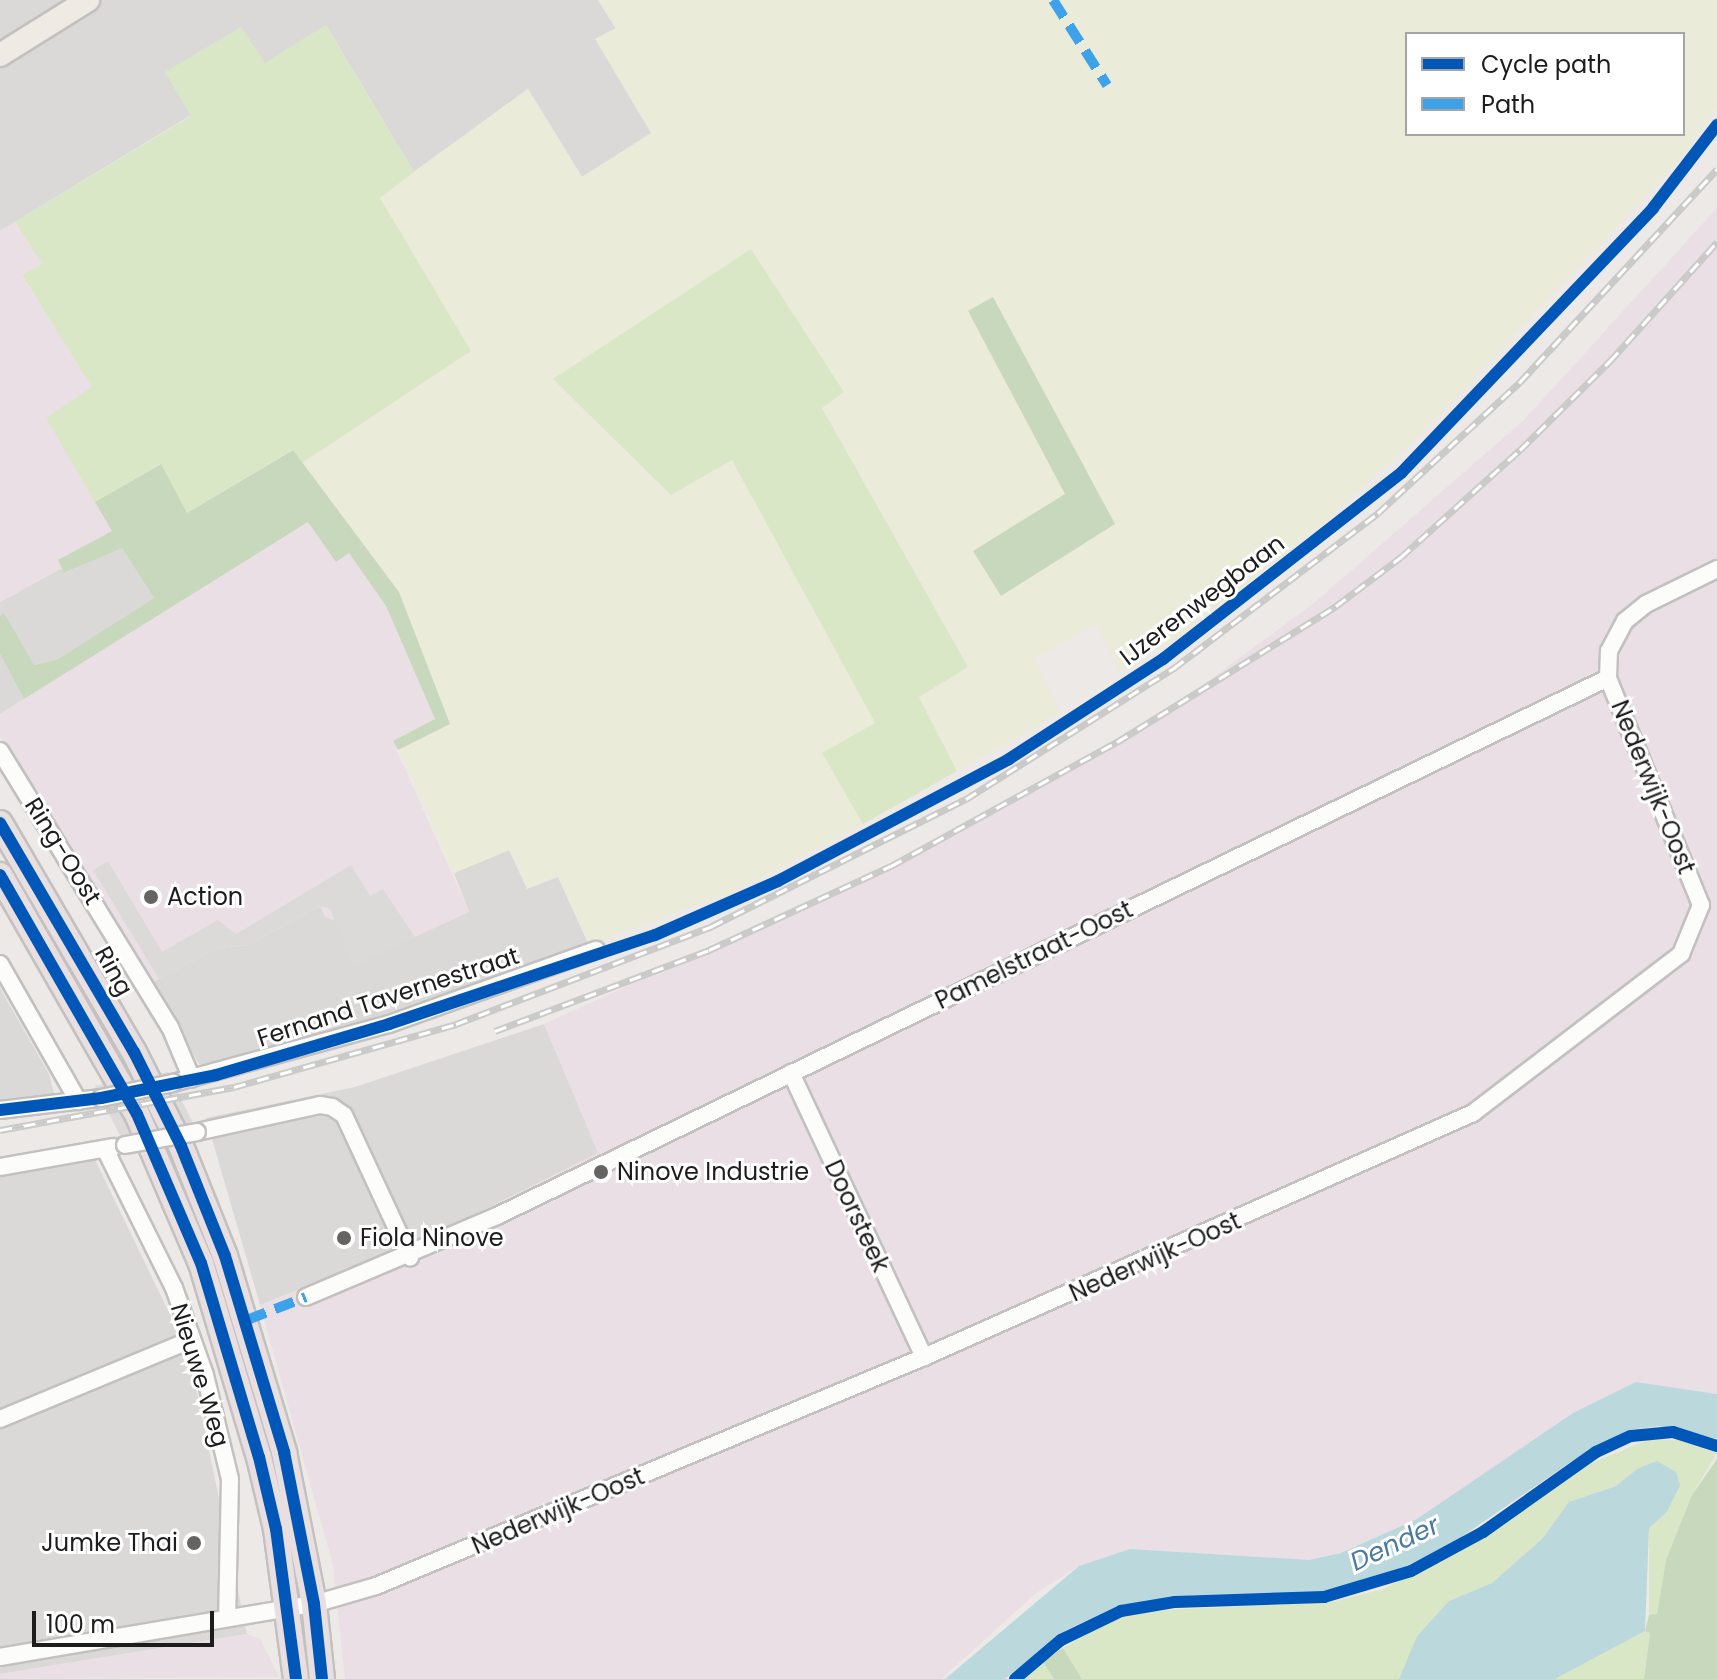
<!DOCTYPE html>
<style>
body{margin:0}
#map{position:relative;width:1717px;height:1679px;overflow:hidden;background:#ece9e6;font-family:Poppins,sans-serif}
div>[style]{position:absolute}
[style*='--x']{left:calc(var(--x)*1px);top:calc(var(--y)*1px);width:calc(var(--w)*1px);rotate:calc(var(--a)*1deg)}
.residential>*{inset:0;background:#dbd9d7}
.industrial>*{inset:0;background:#e9dfe5}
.farmland>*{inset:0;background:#ebebda}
.grass>*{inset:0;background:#dae7c6}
.forest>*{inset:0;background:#c8d8bd}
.parking>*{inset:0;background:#dcdad9}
.water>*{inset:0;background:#bbd8dd}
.pier>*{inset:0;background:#dcdbda}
.roads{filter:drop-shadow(2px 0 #c3c1c0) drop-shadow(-2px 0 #c3c1c0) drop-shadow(0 2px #c3c1c0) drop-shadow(0 -2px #c3c1c0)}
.minor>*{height:16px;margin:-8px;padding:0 8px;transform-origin:8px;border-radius:8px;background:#fcfcfb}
.major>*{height:22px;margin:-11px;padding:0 11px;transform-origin:11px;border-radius:11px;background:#efeae4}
.highway>*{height:24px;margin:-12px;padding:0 12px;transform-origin:12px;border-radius:12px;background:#e9dfe1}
.rail>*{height:7px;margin-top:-3.5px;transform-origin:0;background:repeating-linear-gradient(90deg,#fff 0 12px,#cacac9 0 24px);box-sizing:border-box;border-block:2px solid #cacac9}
.bridges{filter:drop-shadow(2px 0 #c3c1c0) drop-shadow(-2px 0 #c3c1c0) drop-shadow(0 2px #c3c1c0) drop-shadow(0 -2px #c3c1c0)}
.minor-bridge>*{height:16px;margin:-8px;padding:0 8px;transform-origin:8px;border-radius:8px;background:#fcfcfb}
.quiet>*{height:10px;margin-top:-5px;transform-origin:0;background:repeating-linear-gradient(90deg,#3da2ea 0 20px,transparent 0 30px)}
.cycleway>*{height:12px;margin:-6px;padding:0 6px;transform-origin:6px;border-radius:6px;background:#0057b8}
.dots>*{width:22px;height:22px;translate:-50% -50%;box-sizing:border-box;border:4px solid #fff;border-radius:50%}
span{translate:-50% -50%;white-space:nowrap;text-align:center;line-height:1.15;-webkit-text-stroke:6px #fff;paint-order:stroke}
.street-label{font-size:24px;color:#1d1d1d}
.poi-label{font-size:24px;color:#1d1d1d}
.left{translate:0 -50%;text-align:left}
.right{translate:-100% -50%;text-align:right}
.water-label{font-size:26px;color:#4d7aa0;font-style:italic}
.legend{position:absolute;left:1405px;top:32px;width:280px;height:104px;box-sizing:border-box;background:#fff;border:2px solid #a5a5a5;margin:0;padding:10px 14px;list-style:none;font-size:24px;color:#1d1d1d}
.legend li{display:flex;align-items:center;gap:16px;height:40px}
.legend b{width:40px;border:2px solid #a5a5a5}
.scale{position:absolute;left:32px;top:1611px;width:182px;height:36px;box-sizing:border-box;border:4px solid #1d1d1d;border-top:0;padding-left:10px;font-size:24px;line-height:28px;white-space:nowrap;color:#1d1d1d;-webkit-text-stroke:6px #fff;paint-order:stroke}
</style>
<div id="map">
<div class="residential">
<i style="clip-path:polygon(0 0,598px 0,616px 29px,596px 40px,652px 133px,582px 177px,528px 89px,414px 172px,326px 25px,191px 115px,0 231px)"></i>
<i style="clip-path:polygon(122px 547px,154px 598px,58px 659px,33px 665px,4px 614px,0 616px,0 602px,62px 568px,65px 573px)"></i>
<i style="clip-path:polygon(0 654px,24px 699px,0 714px)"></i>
<i style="clip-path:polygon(509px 850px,558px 877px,589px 945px,221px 1069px,199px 1064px,153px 982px,218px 948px,248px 945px,320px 906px,469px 912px,454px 873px)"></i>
<i style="clip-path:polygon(0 988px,49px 1074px,55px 1097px,0 1104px)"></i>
<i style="clip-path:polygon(544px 1024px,599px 1153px,425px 1239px,260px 1305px,206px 1118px,355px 1087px)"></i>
<i style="clip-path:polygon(88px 1145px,178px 1331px,194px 1378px,247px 1634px,0 1674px,0 1162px)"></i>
</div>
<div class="industrial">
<i style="clip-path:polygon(1717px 208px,1717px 1394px,1636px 1382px,1417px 1519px,1341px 1553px,1309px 1560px,1130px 1549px,1079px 1566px,1036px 1593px,941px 1679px,345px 1679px,333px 1565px,260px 1305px,425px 1239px,598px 1153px,544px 1024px,916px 855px,1184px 699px,1314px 603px,1523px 421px)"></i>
<i style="clip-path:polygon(15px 222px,42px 264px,22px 276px,93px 387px,112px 531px,58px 560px,62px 568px,0 602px,0 231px)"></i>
<i style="clip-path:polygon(309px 522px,336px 561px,349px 552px,386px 606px,435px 719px,393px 742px,469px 912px,415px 937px,388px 941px,325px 917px,320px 906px,248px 945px,218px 948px,153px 982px,0 737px,0 714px)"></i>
<i style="clip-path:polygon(247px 1634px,260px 1639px,279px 1677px,0 1679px,0 1674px)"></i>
</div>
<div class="farmland">
<i style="clip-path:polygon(evenodd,598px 0,1717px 0,1717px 107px,1678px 162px,1415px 440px,1321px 525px,1174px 640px,1120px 671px,1096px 624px,1035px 659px,1060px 713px,957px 771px,919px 697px,968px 666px,822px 407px,844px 391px,751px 250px,553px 379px,671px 495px,732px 460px,875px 723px,823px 753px,863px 824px,732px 892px,589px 945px,558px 877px,527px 889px,509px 850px,454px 873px,398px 750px,450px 724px,399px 592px,302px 463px,471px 351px,379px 197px,528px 89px,582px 177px,651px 133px,595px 39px,616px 28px,598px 0,1407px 34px,1683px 34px,1683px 134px,1407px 134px,1407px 34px)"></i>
</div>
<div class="grass">
<i style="clip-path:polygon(326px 25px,414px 172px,380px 198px,471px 351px,302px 463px,292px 450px,187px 513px,160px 464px,95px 502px,46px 418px,92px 387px,22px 275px,42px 264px,15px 222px,191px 116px,165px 72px,241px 27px,265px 63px)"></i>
<i style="clip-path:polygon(751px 249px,844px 392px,822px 408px,968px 667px,919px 697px,957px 771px,863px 824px,822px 753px,875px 723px,732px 460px,671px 495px,553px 379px)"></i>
<i style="clip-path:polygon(1650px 1439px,1679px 1440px,1717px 1453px,1692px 1495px,1666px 1560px,1657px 1615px,1649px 1615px,1649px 1528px,1667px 1512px,1637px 1469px,1616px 1486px,1569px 1502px,1542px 1539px,1492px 1583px,1449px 1601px,1417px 1636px,1399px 1679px,1082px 1679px,1063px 1648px,1111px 1621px,1144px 1611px,1331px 1602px,1383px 1589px,1465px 1549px,1589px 1464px)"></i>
<i style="clip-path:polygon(1645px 1631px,1650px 1633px,1644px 1679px,1555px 1679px)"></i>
<i style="clip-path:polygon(1043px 1662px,1054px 1679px,1025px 1679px)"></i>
</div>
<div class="forest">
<i style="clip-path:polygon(993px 297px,1115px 524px,1001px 596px,973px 551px,1065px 494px,968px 311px)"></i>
<i style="clip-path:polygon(293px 450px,399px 592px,450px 724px,398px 750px,393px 741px,435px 719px,386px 606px,349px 553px,336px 562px,308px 522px,24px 699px,0 654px,0 616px,4px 613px,34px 665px,58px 659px,154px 598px,122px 548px,64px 573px,58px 560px,112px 531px,95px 502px,161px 464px,187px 513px)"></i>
<i style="clip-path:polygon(1717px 1459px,1717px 1679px,1644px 1679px,1650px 1633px,1645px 1631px,1649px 1615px,1657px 1614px,1666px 1560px,1692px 1495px)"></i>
<i style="clip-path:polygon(1063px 1648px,1082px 1679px,1054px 1679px,1043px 1662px)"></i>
</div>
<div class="parking">
<i style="clip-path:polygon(108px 861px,162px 952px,218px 920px,236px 934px,351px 865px,370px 896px,383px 889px,415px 937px,353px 967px,330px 909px,320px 906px,248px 945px,218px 948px,159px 979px,93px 870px)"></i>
</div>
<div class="water">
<i style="clip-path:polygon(1636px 1382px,1717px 1394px,1717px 1439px,1660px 1426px,1629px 1430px,1572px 1461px,1445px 1548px,1384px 1576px,1309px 1594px,1194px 1595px,1120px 1605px,1066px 1630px,1005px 1679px,945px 1679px,1079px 1566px,1130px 1549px,1309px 1560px,1341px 1553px,1417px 1519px,1573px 1413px)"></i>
<i style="clip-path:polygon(1657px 1461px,1676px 1472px,1680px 1485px,1667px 1512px,1649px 1528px,1645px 1631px,1555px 1679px,1399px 1679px,1417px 1636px,1449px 1601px,1492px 1583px,1542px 1539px,1569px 1502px,1616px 1486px,1637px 1469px)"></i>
</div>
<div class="pier">
<i style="clip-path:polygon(168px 1072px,201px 1140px,130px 1155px,95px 1086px)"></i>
</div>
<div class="roads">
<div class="minor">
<i style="--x:0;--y:751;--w:324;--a:58.4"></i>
<i style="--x:170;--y:1027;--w:56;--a:67.1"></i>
<i style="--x:0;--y:964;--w:158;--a:60.3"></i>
<i style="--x:791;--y:1073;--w:314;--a:64.9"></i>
<i style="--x:173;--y:1083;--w:224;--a:-15.3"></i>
<i style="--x:389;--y:1024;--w:220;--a:-19.7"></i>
<i style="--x:0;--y:1110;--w:102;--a:-6.8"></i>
<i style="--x:197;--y:1132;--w:126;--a:-12.4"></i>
<i style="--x:320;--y:1105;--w:12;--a:9"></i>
<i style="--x:332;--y:1107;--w:14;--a:34"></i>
<i style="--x:344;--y:1115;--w:157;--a:65.1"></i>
<i style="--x:105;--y:1149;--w:155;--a:63.6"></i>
<i style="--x:174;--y:1288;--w:92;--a:70.4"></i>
<i style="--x:205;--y:1375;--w:107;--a:76.5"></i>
<i style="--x:230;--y:1479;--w:138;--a:91.2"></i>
<i style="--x:0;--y:1167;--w:115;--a:-10"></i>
<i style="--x:306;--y:1297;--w:207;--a:-23"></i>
<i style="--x:497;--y:1216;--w:1234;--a:-25.84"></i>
<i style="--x:0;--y:1419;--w:207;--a:-22.5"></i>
<i style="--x:0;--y:1657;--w:318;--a:-9.6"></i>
<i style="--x:314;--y:1604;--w:65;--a:-16.2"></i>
<i style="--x:376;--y:1586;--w:594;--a:-22.68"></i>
<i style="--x:924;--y:1357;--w:601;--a:-23.96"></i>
<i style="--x:1473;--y:1113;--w:262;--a:-37.4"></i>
<i style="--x:1681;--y:954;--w:53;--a:-67.8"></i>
<i style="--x:1701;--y:905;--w:245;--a:-112.3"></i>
<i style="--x:1608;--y:678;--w:27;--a:-88"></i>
<i style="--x:1609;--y:651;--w:34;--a:-62"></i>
<i style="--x:1625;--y:621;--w:27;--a:-39"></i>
<i style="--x:1646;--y:604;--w:79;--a:-26.2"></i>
</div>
<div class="major">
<i style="--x:0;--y:55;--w:104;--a:-32"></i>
</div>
<div class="highway">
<i style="--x:0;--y:823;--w:265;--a:59.7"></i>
<i style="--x:134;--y:1052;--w:105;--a:63.4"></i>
<i style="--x:181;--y:1146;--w:118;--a:68.2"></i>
<i style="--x:225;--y:1256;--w:205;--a:73.2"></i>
<i style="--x:284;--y:1452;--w:155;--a:78.8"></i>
<i style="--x:314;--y:1604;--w:75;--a:83.9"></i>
<i style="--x:0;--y:875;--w:275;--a:60.2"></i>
<i style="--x:137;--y:1114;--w:162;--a:66.8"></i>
<i style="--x:201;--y:1263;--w:202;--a:73.4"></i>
<i style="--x:259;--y:1457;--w:74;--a:76.7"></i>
<i style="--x:276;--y:1529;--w:151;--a:82.4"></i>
</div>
</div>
<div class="rail">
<i style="--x:495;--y:1031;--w:229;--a:-20.7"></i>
<i style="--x:709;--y:950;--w:200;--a:-24.8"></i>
<i style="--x:891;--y:866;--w:258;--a:-28.8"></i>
<i style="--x:1117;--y:742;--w:258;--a:-31.8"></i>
<i style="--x:1336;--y:606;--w:81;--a:-37"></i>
<i style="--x:1401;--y:557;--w:160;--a:-42"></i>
<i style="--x:1520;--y:450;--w:127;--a:-44.7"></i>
<i style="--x:1610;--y:361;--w:160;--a:-48"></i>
<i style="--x:0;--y:1130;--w:238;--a:-10.4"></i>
<i style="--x:234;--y:1087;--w:231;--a:-15.8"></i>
<i style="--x:456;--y:1024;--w:274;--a:-20.9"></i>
<i style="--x:712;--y:926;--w:284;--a:-26.6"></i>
<i style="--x:966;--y:799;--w:246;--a:-32.2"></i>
<i style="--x:1174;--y:668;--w:256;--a:-37.2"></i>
<i style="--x:1378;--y:513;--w:193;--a:-42.7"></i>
<i style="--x:1520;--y:382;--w:290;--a:-47.2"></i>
</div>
<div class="bridges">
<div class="minor-bridge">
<i style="--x:101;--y:1098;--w:74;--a:-11.8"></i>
<i style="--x:125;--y:1145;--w:73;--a:-10.2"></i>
</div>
</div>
<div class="quiet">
<i style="--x:1053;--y:0;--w:101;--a:57.6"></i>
<i style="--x:247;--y:1320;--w:63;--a:-21.3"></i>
</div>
<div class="cycleway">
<i style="--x:0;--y:823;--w:265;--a:59.7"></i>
<i style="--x:134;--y:1052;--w:105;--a:63.4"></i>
<i style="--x:181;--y:1146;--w:118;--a:68.2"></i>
<i style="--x:225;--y:1256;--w:205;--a:73.2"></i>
<i style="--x:284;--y:1452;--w:155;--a:78.8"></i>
<i style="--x:314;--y:1604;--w:75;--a:83.9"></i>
<i style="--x:0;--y:875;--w:275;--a:60.2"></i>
<i style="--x:137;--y:1114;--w:162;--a:66.8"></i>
<i style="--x:201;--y:1263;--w:202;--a:73.4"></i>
<i style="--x:259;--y:1457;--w:74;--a:76.7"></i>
<i style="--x:276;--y:1529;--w:151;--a:82.4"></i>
<i style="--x:0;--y:1110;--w:102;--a:-6.8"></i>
<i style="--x:101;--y:1098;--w:117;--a:-11.3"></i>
<i style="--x:216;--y:1075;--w:180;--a:-16.4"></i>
<i style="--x:389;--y:1024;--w:280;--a:-18.5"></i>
<i style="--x:655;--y:935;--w:134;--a:-23.7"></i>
<i style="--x:778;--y:881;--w:261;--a:-27.8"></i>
<i style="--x:1009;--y:759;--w:184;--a:-33"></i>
<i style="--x:1163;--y:659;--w:303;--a:-38"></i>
<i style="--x:1402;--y:472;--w:364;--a:-46.4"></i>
<i style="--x:1653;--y:208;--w:105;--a:-52.4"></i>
<i style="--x:1015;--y:1679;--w:60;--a:-40.3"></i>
<i style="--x:1061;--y:1640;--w:67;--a:-25.8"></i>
<i style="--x:1121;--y:1611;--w:55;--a:-9.5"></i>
<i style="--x:1175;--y:1602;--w:149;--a:-1.9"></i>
<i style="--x:1324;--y:1597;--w:91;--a:-16.6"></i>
<i style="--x:1411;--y:1571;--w:82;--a:-28.4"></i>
<i style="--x:1483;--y:1532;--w:138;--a:-35.3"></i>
<i style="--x:1596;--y:1452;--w:38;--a:-25"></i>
<i style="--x:1631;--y:1436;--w:42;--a:-5.4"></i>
<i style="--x:1673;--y:1432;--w:46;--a:17.7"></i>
</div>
<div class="dots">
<i style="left:151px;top:897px;background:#656463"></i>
<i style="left:601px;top:1172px;background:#656463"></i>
<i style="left:344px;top:1238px;background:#656463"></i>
<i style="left:194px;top:1543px;background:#656463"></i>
</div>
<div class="street-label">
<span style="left:1202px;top:600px;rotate:-37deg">IJzerenwegbaan</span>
<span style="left:1653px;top:787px;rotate:68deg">Nederwijk-Oost</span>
<span style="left:63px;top:851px;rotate:58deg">Ring-Oost</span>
<span style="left:1034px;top:955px;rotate:-26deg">Pamelstraat-Oost</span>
<span style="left:114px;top:971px;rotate:61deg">Ring</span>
<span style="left:388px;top:997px;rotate:-18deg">Fernand Tavernestraat</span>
<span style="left:857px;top:1216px;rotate:65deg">Doorsteek</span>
<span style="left:1155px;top:1257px;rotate:-24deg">Nederwijk-Oost</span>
<span style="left:200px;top:1375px;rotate:73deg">Nieuwe Weg</span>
<span style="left:558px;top:1511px;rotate:-23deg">Nederwijk-Oost</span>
</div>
<div class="poi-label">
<span class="left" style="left:167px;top:897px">Action</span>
<span class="left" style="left:617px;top:1172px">Ninove Industrie</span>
<span class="left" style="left:360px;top:1238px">Fiola Ninove</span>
<span class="right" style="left:178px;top:1543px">Jumke Thai</span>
</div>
<div class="water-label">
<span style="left:1395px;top:1544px;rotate:-25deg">Dender</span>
</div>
<ul class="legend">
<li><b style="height:10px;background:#0057b8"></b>Cycle path</li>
<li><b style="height:10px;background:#3da2ea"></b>Path</li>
</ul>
<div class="scale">100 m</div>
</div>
